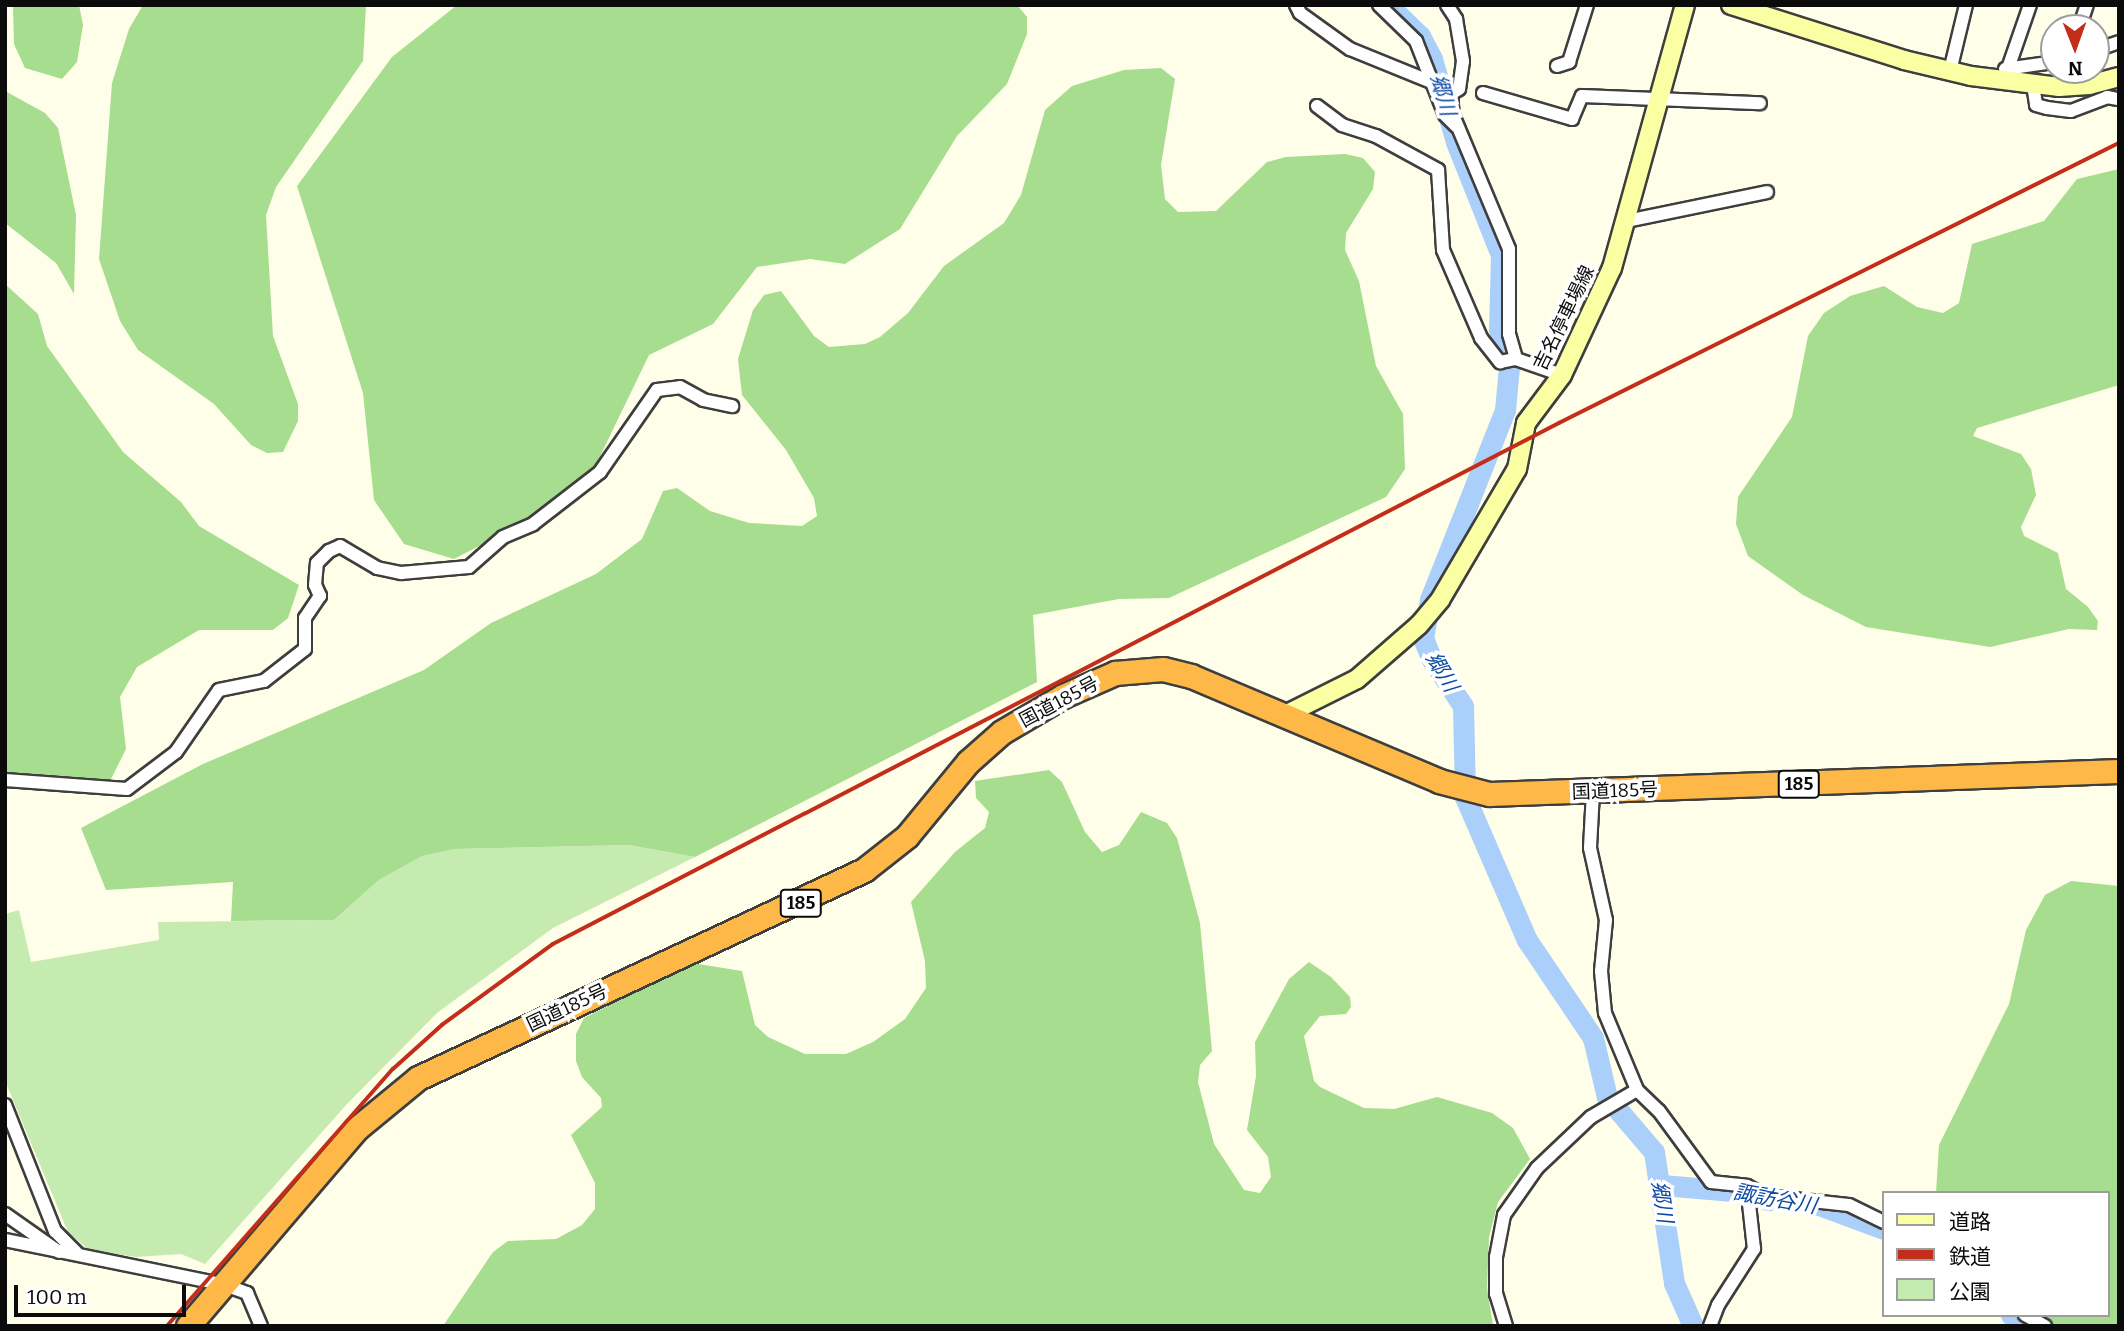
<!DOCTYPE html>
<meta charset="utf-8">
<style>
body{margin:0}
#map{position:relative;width:2124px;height:1331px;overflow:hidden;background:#fffee9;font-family:Bitter,"Noto Sans JP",serif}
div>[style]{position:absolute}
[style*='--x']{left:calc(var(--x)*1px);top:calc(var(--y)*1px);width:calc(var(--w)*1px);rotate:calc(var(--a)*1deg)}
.green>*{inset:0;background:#c6ebb0}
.forest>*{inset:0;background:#a6dd8f}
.river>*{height:21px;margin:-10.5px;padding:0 10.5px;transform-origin:10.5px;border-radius:10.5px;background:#aacffa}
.roads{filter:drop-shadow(2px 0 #3e3e3e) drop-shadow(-2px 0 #3e3e3e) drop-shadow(0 2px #3e3e3e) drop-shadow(0 -2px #3e3e3e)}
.street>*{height:12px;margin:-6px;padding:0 6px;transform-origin:6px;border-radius:6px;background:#fff}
.secondary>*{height:18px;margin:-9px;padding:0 9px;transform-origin:9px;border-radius:9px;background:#fbffa4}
.highway>*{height:23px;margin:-11.5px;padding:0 11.5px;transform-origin:11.5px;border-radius:11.5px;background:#feb847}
.rail>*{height:3.5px;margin:-1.75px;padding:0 1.75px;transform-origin:1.75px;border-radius:1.75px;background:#c32e1b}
span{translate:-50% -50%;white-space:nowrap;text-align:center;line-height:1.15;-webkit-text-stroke:7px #fff;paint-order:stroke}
.shield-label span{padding:2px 5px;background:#fff;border:2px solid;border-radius:5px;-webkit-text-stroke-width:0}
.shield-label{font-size:18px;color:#0b0b0b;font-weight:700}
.street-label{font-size:19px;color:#0b0b0b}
.water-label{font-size:21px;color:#0d4aa4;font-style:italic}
.frame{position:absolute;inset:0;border:7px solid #0b0b0b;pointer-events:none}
.legend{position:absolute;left:1882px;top:1191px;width:228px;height:126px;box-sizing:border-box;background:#fff;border:2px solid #9d9d9d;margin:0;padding:9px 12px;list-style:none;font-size:21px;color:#0b0b0b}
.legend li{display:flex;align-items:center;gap:14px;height:35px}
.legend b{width:35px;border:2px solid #9d9d9d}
.north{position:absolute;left:2040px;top:14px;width:70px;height:70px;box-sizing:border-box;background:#fff;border:2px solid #9d9d9d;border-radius:50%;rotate:179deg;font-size:19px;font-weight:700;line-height:28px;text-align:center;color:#0b0b0b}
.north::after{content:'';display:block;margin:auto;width:24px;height:32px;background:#c32e1b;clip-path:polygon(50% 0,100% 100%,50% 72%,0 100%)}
.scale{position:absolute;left:14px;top:1285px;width:172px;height:32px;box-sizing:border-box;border:4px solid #0b0b0b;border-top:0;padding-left:9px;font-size:21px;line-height:24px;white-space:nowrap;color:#0b0b0b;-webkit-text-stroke:5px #fff;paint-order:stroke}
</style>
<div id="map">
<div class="green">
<i style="clip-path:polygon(629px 845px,695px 857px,553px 928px,437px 1013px,347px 1104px,205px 1264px,181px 1254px,136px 1257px,89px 1250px,68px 1232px,5px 1081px,5px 914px,19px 910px,31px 962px,159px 940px,158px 922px,334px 920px,379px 880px,422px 856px,455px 849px)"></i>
</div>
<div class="forest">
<i style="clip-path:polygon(13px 5px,79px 5px,83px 25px,77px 62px,62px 79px,25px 68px,14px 44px)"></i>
<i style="clip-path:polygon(143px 5px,366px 5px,363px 61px,276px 187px,266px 215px,273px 336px,298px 404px,298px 421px,283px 452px,267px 453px,251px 445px,214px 404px,138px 350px,120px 321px,99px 259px,112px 83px,129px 29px)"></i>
<i style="clip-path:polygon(457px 5px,1017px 5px,1027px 17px,1027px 34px,1007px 84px,957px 136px,900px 229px,845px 264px,810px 259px,757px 267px,713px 324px,649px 355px,591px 475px,516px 527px,454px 559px,404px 544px,374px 500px,363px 393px,297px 186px,392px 57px)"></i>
<i style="clip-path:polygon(1161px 68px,1175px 79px,1161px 165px,1165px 199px,1178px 212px,1216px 211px,1267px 162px,1286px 157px,1345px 154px,1363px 158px,1375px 172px,1373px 189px,1346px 233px,1345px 250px,1359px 281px,1376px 366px,1403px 414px,1405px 469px,1386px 497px,1169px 598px,1119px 599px,1033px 615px,1037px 682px,695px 857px,629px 845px,455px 849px,422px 856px,379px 880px,334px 920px,231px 921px,233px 882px,106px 890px,81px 828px,203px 764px,424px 670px,491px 623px,596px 574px,642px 539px,663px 491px,677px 488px,710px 511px,749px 523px,802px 526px,817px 516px,814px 498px,786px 450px,742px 395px,738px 359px,753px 310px,764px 295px,781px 291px,814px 336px,829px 347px,865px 344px,880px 337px,908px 313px,944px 266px,1004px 223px,1021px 195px,1045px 110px,1072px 86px,1124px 70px)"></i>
<i style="clip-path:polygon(5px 91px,45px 113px,58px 128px,76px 215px,74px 294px,56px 263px,5px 223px)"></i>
<i style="clip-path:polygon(2119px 169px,2119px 385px,1977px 428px,1973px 436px,2021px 454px,2031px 469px,2036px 495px,2021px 527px,2024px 536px,2058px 553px,2066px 589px,2088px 607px,2098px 621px,2097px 630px,2069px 629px,1990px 647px,1866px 627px,1803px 595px,1748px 556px,1736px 524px,1738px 497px,1792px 417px,1808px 336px,1824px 313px,1850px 296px,1884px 286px,1917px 307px,1943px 313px,1959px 303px,1972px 244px,2044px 221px,2077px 179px)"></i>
<i style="clip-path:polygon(5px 284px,38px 314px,47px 346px,123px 452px,181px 502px,199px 526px,299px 585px,288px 618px,273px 630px,199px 630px,137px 667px,120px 697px,126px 749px,110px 781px,5px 775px)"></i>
<i style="clip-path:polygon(1049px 770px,1062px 782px,1085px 832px,1102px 852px,1119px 845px,1141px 812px,1167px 823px,1177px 838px,1200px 923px,1212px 1051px,1200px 1065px,1198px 1082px,1214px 1144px,1244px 1190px,1260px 1193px,1271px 1177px,1268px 1157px,1247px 1130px,1256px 1076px,1255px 1042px,1289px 979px,1309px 962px,1331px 977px,1350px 997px,1351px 1007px,1346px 1014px,1320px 1016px,1304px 1036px,1314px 1081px,1320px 1087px,1364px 1108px,1394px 1109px,1437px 1097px,1492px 1113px,1513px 1128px,1530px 1159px,1498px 1202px,1489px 1237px,1487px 1287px,1493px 1326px,443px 1326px,493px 1252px,508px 1241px,556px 1239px,582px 1225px,595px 1209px,595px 1183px,571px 1135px,602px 1107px,601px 1098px,582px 1077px,576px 1061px,576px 1034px,584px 1018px,692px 963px,742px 971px,755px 1025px,768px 1037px,805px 1054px,846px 1054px,873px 1042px,905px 1019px,926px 988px,925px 961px,911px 902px,955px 852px,985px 828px,989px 812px,976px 798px,975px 781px)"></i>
<i style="clip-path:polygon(2071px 881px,2119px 886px,2119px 1326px,2021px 1326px,2013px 1315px,2108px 1315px,2108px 1193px,1936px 1193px,1939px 1145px,2009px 1004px,2026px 930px,2045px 895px)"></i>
</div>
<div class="river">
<i style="--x:1388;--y:5;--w:45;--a:44.1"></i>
<i style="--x:1420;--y:36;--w:26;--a:62"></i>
<i style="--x:1432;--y:59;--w:86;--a:73.9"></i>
<i style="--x:1456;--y:142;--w:122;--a:68.3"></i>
<i style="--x:1501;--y:255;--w:74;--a:91.5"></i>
<i style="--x:1499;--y:329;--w:39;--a:75"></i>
<i style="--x:1509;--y:367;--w:43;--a:95.3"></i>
<i style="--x:1505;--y:410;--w:203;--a:111.6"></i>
<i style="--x:1430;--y:599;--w:40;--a:100"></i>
<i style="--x:1423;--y:638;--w:22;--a:68"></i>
<i style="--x:1431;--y:658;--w:58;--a:56.3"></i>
<i style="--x:1463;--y:706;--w:91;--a:88.7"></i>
<i style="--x:1465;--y:797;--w:156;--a:66.6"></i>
<i style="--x:1527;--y:940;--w:118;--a:56"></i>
<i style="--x:1593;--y:1038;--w:61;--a:76.7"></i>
<i style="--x:1607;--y:1097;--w:72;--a:49.5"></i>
<i style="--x:1654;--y:1152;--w:133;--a:81.3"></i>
<i style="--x:1674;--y:1283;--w:47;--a:66.2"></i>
<i style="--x:1662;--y:1185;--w:71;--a:4.8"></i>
<i style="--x:1733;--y:1191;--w:38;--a:14"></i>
<i style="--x:1816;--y:1204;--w:72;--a:20.2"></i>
<i style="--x:2011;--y:1315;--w:21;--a:31"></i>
</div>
<div class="roads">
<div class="street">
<i style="--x:1296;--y:5;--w:9;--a:63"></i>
<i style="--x:1300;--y:13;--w:62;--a:35.8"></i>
<i style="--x:1350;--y:49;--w:93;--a:22.1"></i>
<i style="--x:1379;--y:5;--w:52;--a:44.2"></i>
<i style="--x:1416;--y:41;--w:79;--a:68.6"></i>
<i style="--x:1445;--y:115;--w:16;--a:45"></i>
<i style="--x:1447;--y:5;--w:17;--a:57"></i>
<i style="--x:1456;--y:19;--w:43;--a:80.5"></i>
<i style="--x:1463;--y:61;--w:28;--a:98"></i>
<i style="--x:1459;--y:89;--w:9;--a:148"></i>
<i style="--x:1451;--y:94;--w:21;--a:85"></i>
<i style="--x:1453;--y:115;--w:145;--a:67.3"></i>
<i style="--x:1509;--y:249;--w:85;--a:90"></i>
<i style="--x:1509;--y:334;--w:26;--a:74"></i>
<i style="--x:2079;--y:28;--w:24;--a:-71"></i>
<i style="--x:2096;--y:50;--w:24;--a:-19"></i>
<i style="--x:1557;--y:66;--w:13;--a:-18"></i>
<i style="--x:1569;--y:62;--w:60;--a:-72.5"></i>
<i style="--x:2005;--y:69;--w:49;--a:-8.1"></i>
<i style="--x:1950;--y:71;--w:68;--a:-76.4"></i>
<i style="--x:2004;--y:80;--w:79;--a:-70.9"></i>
<i style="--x:2033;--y:85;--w:20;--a:81"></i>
<i style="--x:2036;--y:105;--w:11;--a:15"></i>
<i style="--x:2047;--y:108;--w:24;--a:7"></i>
<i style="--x:2071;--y:111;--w:39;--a:-21"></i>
<i style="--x:2107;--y:97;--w:10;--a:11"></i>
<i style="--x:1483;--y:93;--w:93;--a:16.3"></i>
<i style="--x:1572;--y:119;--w:25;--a:-67"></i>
<i style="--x:1582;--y:96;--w:178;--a:2.3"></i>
<i style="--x:1317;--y:106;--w:31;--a:37"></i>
<i style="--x:1342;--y:125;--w:36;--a:18"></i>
<i style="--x:1376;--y:136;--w:71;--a:28.7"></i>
<i style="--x:1438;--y:170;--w:80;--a:86.4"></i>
<i style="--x:1443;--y:250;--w:96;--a:66.6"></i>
<i style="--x:1481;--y:338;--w:31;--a:52"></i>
<i style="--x:1500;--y:362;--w:16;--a:-11"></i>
<i style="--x:1516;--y:359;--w:49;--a:19.2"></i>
<i style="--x:1627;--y:221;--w:143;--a:-11.7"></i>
<i style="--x:5;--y:780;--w:122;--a:4.2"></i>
<i style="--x:127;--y:789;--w:61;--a:-37.1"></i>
<i style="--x:176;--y:752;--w:75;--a:-55.3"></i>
<i style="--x:219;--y:690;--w:46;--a:-11.3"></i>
<i style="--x:264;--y:681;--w:52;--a:-38"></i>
<i style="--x:305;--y:649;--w:31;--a:-90"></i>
<i style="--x:305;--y:618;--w:27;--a:-56"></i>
<i style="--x:320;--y:596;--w:12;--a:-114"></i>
<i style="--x:315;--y:585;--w:22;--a:-85"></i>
<i style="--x:317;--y:563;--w:17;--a:-45"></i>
<i style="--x:329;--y:551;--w:12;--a:-24"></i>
<i style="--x:340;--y:546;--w:43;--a:30.7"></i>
<i style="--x:377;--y:568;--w:25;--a:12"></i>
<i style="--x:401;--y:573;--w:68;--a:-5"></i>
<i style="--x:469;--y:567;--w:45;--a:-41.4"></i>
<i style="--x:503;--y:537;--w:33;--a:-23"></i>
<i style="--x:533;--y:524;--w:85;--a:-37.8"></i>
<i style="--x:600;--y:472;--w:100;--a:-55.2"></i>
<i style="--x:657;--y:390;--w:23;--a:-7"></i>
<i style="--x:680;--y:387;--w:26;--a:29"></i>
<i style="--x:703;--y:400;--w:30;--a:12"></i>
<i style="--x:1593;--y:792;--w:56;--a:93.1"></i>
<i style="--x:1590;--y:848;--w:74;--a:77.5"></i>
<i style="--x:1606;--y:920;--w:51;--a:95.6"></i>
<i style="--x:1601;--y:971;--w:42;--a:84.6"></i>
<i style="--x:1605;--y:1013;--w:83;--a:67.4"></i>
<i style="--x:1637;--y:1090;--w:30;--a:44"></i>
<i style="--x:1659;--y:1111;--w:88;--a:53.8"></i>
<i style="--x:1711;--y:1182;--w:36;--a:6"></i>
<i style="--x:1747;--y:1186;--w:21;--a:28"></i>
<i style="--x:1766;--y:1196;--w:83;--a:6.2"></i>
<i style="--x:1849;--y:1205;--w:39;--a:26"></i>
<i style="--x:5;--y:1105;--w:136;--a:68.4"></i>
<i style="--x:55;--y:1231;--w:31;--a:45"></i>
<i style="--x:5;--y:1214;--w:66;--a:35.1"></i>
<i style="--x:5;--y:1240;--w:221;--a:11.5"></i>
<i style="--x:222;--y:1284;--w:27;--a:20"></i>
<i style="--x:247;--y:1293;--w:36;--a:67"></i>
<i style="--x:2025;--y:1315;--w:23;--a:29"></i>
<i style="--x:1506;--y:1326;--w:34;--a:-107"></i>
<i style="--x:1496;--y:1294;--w:37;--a:-90"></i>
<i style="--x:1496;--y:1257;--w:43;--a:-79.2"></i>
<i style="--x:1504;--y:1215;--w:57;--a:-54.9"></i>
<i style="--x:1537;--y:1168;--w:74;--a:-43.4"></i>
<i style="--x:1591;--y:1117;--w:53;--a:-30.4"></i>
<i style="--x:1710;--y:1326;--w:22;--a:-69"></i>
<i style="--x:1718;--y:1305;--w:67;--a:-57.3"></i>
<i style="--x:1754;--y:1249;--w:63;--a:-96.3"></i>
</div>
<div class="secondary">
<i style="--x:1731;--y:5;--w:182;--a:17.6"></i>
<i style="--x:1904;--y:60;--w:69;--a:13.4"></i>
<i style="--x:1971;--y:76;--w:89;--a:7.1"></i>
<i style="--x:2059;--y:87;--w:30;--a:-4"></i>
<i style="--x:2089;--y:85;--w:31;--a:-15"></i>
<i style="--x:1285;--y:715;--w:80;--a:-26.6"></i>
<i style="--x:1357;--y:679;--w:82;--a:-41.1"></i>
<i style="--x:1419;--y:625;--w:33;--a:-50"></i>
<i style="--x:1440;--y:600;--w:152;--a:-59.6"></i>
<i style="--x:1517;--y:469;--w:47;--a:-78.9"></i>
<i style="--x:1526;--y:423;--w:60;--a:-53.1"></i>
<i style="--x:1562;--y:375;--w:118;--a:-65"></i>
<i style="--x:1612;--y:268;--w:273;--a:-74.5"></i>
</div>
<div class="highway">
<i style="--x:188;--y:1326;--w:259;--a:-49.5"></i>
<i style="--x:356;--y:1129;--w:80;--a:-39.4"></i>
<i style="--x:418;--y:1078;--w:492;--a:-25"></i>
<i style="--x:864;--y:870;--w:55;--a:-38.3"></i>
<i style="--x:907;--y:836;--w:96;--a:-50.5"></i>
<i style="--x:968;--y:762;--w:45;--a:-41.4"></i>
<i style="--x:1002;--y:732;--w:71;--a:-30.5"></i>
<i style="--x:1063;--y:696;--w:57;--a:-23.9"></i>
<i style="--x:1115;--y:673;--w:48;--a:-4.8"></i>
<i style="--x:1163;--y:669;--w:29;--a:14"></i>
<i style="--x:1191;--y:676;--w:269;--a:22.9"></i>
<i style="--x:1439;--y:781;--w:52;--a:14.6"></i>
<i style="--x:1489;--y:794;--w:630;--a:-2.09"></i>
</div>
</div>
<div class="rail">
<i style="--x:167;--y:1326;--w:342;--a:-48.7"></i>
<i style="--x:393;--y:1069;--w:66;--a:-41.9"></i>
<i style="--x:442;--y:1025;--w:137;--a:-36.1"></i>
<i style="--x:553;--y:944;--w:1133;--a:-27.38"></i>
<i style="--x:1559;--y:423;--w:626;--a:-26.57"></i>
</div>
<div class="shield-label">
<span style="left:1799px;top:784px">185</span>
<span style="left:801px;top:903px">185</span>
</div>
<div class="street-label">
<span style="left:1564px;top:318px;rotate:-64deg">吉名停車場線</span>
<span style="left:1059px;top:702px;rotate:-28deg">国道185号</span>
<span style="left:1615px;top:791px;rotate:-2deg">国道185号</span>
<span style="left:567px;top:1008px;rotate:-25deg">国道185号</span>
</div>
<div class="water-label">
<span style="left:1443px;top:95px;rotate:74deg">郷川</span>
<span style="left:1442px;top:672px;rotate:59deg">郷川</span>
<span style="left:1775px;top:1199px;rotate:10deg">諏訪谷川</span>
<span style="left:1662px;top:1202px;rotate:81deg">郷川</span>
</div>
<div class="frame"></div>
<ul class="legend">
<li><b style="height:9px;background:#fbffa4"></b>道路</li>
<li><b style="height:9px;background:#c32e1b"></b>鉄道</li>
<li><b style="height:19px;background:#c6ebb0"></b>公園</li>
</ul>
<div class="north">N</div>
<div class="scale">100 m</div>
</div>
